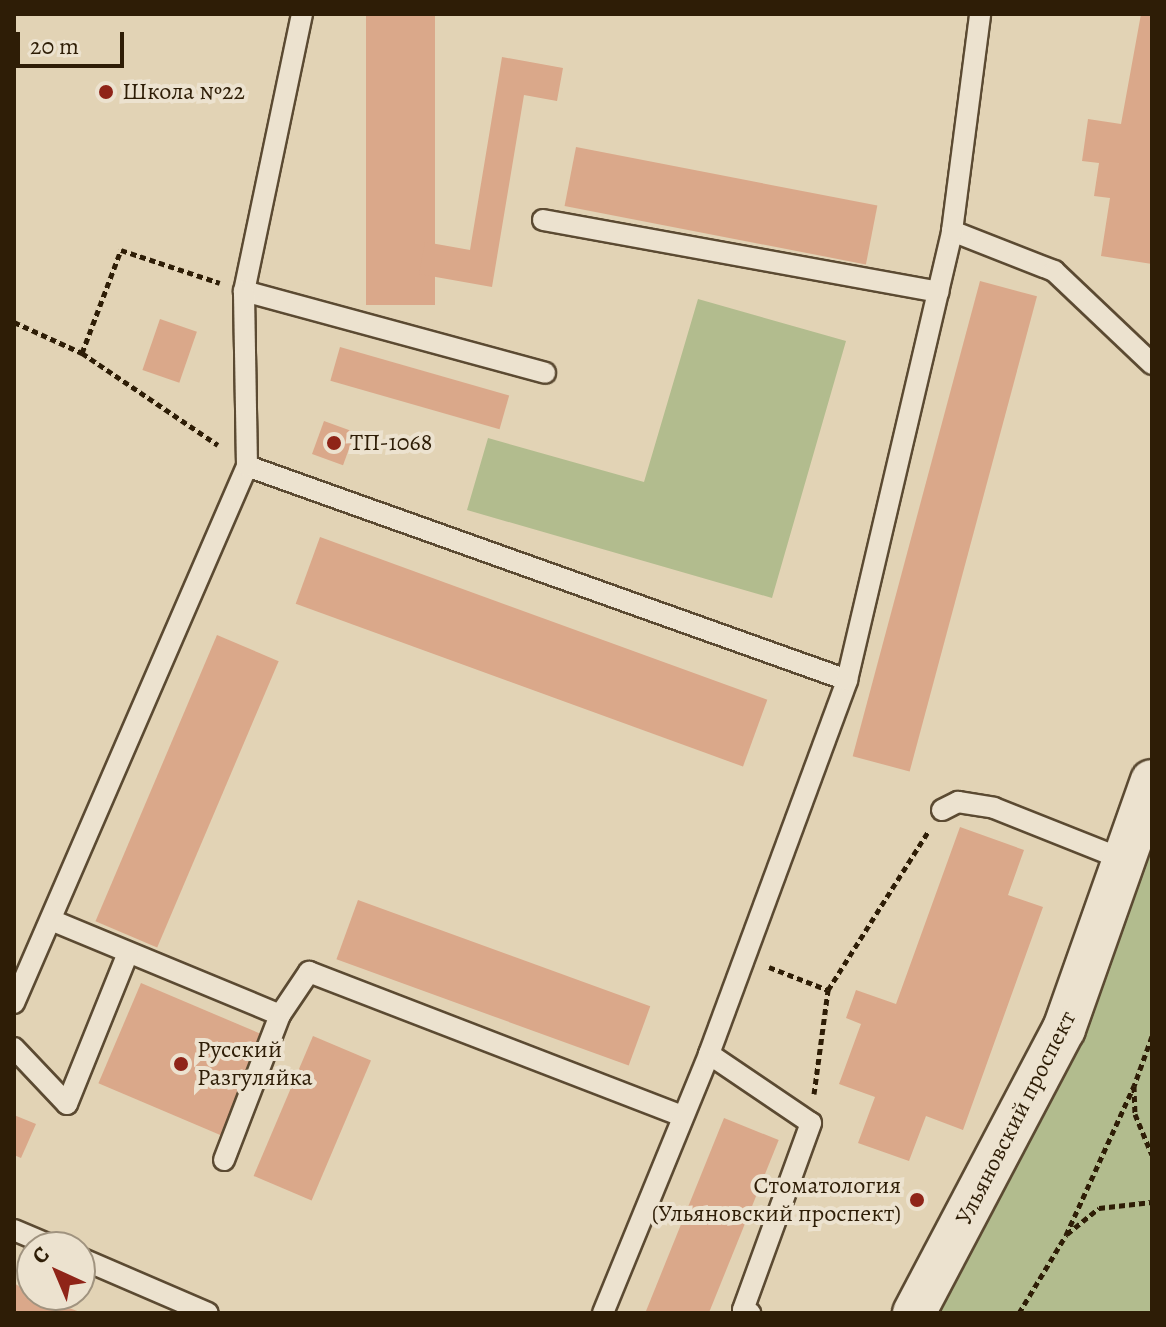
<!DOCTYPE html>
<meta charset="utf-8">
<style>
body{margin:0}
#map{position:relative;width:1166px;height:1327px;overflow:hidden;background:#e2d3b5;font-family:Alegreya,serif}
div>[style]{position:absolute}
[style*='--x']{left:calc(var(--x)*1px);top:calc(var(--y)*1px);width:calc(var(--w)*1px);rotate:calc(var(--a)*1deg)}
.green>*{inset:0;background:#b2bc8e}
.building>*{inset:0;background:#daa88a;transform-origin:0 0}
.path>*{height:5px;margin-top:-2.5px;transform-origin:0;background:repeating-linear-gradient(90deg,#2e1d06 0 6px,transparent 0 10px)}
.roads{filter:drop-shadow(2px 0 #5b4a32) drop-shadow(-2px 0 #5b4a32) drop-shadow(0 2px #5b4a32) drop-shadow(0 -2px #5b4a32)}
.service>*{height:20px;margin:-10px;padding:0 10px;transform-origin:10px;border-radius:10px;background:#ece2cf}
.minor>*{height:42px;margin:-21px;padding:0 21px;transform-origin:21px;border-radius:21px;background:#ece2cf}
.dots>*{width:22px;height:22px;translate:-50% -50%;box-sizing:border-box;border:4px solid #ece2cf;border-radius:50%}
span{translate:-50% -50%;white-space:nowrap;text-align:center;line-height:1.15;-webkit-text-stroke:8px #ece2cf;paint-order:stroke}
.poi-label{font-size:24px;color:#2e1d06}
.left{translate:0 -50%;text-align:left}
.right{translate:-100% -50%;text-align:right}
.street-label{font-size:24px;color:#2e1d06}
.frame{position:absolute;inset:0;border:16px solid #2e1d06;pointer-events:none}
.north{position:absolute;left:16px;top:1231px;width:80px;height:80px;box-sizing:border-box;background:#ece2cf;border:2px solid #a0937f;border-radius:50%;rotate:316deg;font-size:22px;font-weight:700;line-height:32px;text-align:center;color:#2e1d06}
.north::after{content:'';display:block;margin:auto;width:28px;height:36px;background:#8f2418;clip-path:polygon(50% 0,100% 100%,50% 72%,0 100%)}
.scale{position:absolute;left:16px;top:32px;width:108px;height:36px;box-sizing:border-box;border:4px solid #2e1d06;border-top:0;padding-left:10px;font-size:24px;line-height:28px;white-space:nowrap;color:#2e1d06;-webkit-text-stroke:6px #ece2cf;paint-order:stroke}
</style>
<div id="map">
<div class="green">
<i style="clip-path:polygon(698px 299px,846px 341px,772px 598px,467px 510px,488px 438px,644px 482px)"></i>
<i style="clip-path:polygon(1152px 781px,1152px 1313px,914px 1313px)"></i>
</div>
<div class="building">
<i style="left:366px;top:14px;width:69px;height:291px"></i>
<i style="clip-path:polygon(1141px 14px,1152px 14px,1152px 264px,1101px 256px,1110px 198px,1094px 196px,1099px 163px,1082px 161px,1088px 119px,1121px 124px)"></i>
<i style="clip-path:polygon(502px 57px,563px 68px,557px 101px,524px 95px,492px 287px,419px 274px,425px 242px,470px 250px)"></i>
<i style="left:576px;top:147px;width:307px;height:60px;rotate:11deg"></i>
<i style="left:980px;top:281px;width:59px;height:492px;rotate:15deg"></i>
<i style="left:160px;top:319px;width:39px;height:54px;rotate:19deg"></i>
<i style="left:340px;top:347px;width:176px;height:35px;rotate:16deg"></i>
<i style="left:324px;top:421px;width:33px;height:35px;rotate:20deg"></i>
<i style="left:320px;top:537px;width:476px;height:71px;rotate:20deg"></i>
<i style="left:217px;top:635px;width:67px;height:311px;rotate:23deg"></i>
<i style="clip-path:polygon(960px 827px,1024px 850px,1008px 895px,1043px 907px,963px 1130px,926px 1116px,909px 1161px,858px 1143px,875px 1097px,839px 1084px,861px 1024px,846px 1018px,856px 990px,896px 1004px)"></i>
<i style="left:358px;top:900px;width:311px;height:63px;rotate:20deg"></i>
<i style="left:141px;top:983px;width:133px;height:109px;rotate:23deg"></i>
<i style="left:313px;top:1036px;width:63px;height:152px;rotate:23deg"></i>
<i style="clip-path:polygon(14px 1115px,36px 1124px,21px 1158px,14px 1155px)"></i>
<i style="left:724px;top:1118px;width:59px;height:210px;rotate:22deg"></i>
<i style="clip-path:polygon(14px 1283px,32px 1295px,83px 1313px,14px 1313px)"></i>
</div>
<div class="path">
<i style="--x:14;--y:322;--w:75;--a:24.5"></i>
<i style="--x:82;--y:353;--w:164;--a:34.1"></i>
<i style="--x:82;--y:353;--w:110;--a:-69.3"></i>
<i style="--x:121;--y:250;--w:104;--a:18.4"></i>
<i style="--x:769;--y:967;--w:63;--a:21.3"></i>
<i style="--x:1152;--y:1036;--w:53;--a:109.8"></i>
<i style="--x:1134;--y:1086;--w:28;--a:88"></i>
<i style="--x:1135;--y:1114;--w:44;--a:67.5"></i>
<i style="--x:814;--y:1094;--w:105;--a:-82.3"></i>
<i style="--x:828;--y:990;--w:189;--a:-57.7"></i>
<i style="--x:1067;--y:1234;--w:41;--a:-39.1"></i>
<i style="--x:1099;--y:1208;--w:53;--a:-6.5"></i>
<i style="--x:1019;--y:1313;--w:91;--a:-58.9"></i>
<i style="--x:1066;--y:1235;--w:164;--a:-65.5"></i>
</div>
<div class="roads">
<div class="service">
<i style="--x:302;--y:14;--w:283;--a:101.8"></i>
<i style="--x:244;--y:291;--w:312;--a:15.2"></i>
<i style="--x:543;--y:220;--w:402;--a:10.3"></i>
<i style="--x:952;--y:231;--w:110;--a:21.4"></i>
<i style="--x:1054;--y:271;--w:135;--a:43.5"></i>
<i style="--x:247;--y:466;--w:637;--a:19.63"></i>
<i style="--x:942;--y:810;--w:18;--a:-27"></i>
<i style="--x:958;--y:802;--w:36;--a:9"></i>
<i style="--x:994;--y:808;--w:141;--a:21.7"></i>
<i style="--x:51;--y:920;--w:248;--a:22.5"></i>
<i style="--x:14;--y:1003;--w:585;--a:-66.54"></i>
<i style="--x:247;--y:466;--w:175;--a:-91"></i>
<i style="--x:14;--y:1048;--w:77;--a:46.6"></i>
<i style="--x:67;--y:1104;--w:163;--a:-68"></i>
<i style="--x:709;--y:1054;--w:123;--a:34.1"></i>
<i style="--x:811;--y:1123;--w:199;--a:110"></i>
<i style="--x:743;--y:1310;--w:8;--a:23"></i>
<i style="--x:224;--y:1160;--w:155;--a:-68.9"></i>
<i style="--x:280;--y:1015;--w:52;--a:-56"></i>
<i style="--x:309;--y:972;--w:400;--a:21.1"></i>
<i style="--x:14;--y:1230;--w:43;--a:23"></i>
<i style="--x:80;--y:1258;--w:139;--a:23.3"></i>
<i style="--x:603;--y:1313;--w:280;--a:-67.7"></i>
<i style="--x:709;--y:1054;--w:399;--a:-69.7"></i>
<i style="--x:847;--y:680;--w:461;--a:-76.8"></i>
<i style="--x:952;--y:231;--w:219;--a:-82.6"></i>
</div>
<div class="minor">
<i style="--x:914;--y:1313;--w:321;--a:-62.2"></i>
<i style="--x:1064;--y:1029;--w:263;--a:-70.5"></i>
</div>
</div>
<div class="dots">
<i style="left:106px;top:92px;background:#8f2418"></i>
<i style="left:334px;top:443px;background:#8f2418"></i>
<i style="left:181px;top:1064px;background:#8f2418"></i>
<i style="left:917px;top:1200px;background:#8f2418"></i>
</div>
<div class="poi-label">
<span class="left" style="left:122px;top:92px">Школа №22</span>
<span class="left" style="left:350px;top:443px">ТП-1068</span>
<span class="left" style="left:197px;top:1064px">Русский<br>Разгуляйка</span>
<span class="right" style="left:901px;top:1200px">Стоматология<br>(Ульяновский проспект)</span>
</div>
<div class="street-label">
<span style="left:1016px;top:1118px;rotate:-63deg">Ульяновский проспект</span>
</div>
<div class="frame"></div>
<div class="north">С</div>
<div class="scale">20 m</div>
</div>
